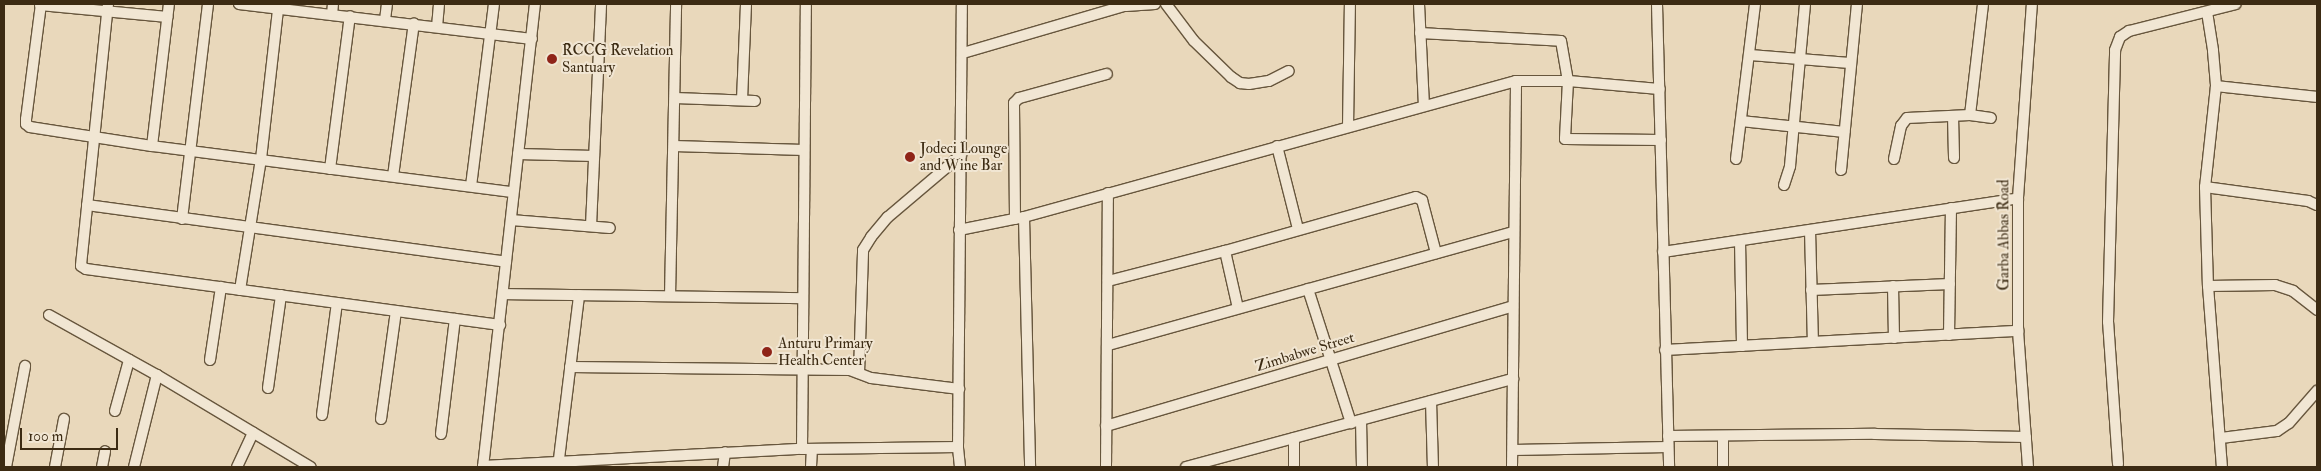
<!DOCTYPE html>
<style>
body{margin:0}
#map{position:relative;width:2321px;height:471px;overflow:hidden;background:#e9d8bb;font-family:"IM FELL Double Pica",serif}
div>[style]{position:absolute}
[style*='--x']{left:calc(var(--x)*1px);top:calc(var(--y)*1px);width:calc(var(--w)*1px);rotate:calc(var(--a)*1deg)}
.roads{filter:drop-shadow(1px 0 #67563d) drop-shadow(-1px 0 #67563d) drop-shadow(0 1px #67563d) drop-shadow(0 -1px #67563d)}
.minor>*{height:10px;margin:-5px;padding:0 5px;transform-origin:5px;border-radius:5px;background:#f1e6d3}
.dots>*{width:14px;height:14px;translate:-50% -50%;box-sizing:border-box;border:2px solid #f1e6d3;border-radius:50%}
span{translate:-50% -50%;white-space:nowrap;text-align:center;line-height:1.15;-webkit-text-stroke:4px #f1e6d3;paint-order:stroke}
.poi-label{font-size:15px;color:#3c2b13}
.left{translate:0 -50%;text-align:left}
.street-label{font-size:15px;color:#3c2b13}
.frame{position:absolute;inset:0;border:5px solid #3c2b13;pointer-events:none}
.scale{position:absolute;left:20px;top:428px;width:98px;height:22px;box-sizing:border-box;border:2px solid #3c2b13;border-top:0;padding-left:6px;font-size:15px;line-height:18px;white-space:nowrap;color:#3c2b13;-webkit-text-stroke:4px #f1e6d3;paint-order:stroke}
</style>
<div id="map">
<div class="roads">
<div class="minor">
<i style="--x:41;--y:4;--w:116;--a:97.4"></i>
<i style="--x:26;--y:119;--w:5;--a:90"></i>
<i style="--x:26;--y:124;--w:5;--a:37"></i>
<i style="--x:30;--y:127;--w:123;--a:8.9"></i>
<i style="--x:152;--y:146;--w:364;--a:7.3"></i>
<i style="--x:108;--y:4;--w:263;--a:95.9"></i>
<i style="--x:81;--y:266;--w:6;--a:31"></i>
<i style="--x:86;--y:269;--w:418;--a:7.7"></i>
<i style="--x:239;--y:4;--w:295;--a:6.8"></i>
<i style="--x:1166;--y:4;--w:46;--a:52.9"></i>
<i style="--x:1194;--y:41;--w:52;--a:44.2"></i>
<i style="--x:1231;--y:77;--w:11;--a:34"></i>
<i style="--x:1240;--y:83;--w:9;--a:6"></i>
<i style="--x:1249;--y:84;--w:20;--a:-9"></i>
<i style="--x:1269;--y:81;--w:22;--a:-27"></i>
<i style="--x:1419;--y:4;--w:102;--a:87.2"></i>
<i style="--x:1657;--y:4;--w:463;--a:88.5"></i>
<i style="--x:40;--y:5;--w:128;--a:5.4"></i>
<i style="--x:1126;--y:6;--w:29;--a:-4"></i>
<i style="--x:2207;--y:12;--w:39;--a:81"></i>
<i style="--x:2213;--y:51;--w:35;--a:85"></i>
<i style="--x:2216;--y:86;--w:102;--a:96.2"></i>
<i style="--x:2205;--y:187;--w:99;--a:88.3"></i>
<i style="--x:2208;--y:286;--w:182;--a:85.6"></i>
<i style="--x:332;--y:15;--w:11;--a:-85"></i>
<i style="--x:385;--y:20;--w:16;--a:-83"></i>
<i style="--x:437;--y:27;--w:23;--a:-85"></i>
<i style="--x:1420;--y:33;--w:141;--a:3.2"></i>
<i style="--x:1561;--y:41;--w:41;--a:80.1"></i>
<i style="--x:1568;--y:81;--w:58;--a:93"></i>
<i style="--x:1565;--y:139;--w:96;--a:0.6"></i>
<i style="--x:963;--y:53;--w:175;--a:-16.3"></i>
<i style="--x:1750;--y:55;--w:100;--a:4.6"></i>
<i style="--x:2216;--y:86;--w:102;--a:6.2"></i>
<i style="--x:675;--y:98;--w:80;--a:2.1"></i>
<i style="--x:742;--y:100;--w:96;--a:-87.6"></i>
<i style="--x:1970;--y:115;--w:112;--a:-83.3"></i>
<i style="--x:1953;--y:116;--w:42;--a:88.6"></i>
<i style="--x:1741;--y:121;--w:104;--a:6.1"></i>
<i style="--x:1348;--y:127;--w:123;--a:-89.1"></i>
<i style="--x:152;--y:146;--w:143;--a:-83.2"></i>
<i style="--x:674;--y:146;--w:130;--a:1.8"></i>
<i style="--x:1277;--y:146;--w:86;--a:75.8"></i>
<i style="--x:518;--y:154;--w:76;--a:1.5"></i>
<i style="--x:1736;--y:159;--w:156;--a:-83"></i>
<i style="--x:1894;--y:159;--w:34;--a:-78"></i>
<i style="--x:1901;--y:126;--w:10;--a:-53"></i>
<i style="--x:1907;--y:118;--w:63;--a:-2.7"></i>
<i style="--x:1970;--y:115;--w:21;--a:8"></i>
<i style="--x:330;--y:169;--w:154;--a:-82.6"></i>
<i style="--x:1841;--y:170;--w:167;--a:-84.5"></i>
<i style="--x:393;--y:176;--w:154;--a:-82.2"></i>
<i style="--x:1784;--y:185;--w:20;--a:-72"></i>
<i style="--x:1790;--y:166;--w:163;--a:-84.7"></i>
<i style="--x:471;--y:186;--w:183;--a:-82.8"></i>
<i style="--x:2205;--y:187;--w:104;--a:7.7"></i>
<i style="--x:2308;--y:201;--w:10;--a:24"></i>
<i style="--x:87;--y:205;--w:423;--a:7.7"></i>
<i style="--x:1024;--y:217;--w:250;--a:88.6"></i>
<i style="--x:182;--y:219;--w:217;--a:-83.1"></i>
<i style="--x:1015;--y:219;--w:116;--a:-90.5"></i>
<i style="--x:1014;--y:103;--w:7;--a:-45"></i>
<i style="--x:1019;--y:98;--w:91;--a:-15.3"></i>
<i style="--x:511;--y:220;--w:99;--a:4.6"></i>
<i style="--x:591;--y:226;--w:222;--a:-87.4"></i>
<i style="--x:959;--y:230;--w:66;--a:-11.3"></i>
<i style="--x:1024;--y:217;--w:510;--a:-15.45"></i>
<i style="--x:1516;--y:81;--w:52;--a:0"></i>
<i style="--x:1568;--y:81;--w:92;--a:5"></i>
<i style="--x:1810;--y:230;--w:112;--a:88.5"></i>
<i style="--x:1740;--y:241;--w:105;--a:88.9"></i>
<i style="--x:1225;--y:251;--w:58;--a:77.2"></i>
<i style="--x:1663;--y:252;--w:359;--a:-8.6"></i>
<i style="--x:1108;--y:281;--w:121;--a:-14.4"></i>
<i style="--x:1225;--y:251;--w:198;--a:-15.8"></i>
<i style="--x:1416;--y:197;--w:7;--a:27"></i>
<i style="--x:1422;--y:200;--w:55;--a:75.2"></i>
<i style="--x:1893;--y:286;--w:52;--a:88.9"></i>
<i style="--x:2208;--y:286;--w:67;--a:-0.9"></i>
<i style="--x:2275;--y:285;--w:19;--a:18"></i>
<i style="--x:2293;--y:291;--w:31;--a:38"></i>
<i style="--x:1308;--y:289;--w:141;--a:72.2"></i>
<i style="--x:240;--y:290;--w:133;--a:-80.9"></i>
<i style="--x:261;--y:159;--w:151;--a:-83.5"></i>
<i style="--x:1811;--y:290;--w:139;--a:-2.5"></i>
<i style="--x:503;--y:294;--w:299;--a:0.8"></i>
<i style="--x:670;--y:296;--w:292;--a:-88.8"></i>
<i style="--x:49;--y:315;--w:124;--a:29.1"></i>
<i style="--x:157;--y:375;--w:179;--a:30.9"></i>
<i style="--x:1949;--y:335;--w:127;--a:-89.1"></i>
<i style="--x:1108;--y:345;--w:420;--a:-15.6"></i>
<i style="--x:1665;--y:350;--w:354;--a:-3.1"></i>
<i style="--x:210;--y:360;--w:74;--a:-81.4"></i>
<i style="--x:570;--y:367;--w:280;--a:0.6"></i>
<i style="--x:850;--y:370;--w:22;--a:21"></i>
<i style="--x:871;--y:378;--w:89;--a:7.1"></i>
<i style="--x:859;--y:373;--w:123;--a:-88.1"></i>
<i style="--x:863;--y:250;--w:15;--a:-58"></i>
<i style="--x:871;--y:237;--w:26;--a:-50"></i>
<i style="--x:888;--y:217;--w:96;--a:-40.3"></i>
<i style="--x:268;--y:388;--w:94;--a:-82"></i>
<i style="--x:1431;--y:401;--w:66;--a:88.3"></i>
<i style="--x:115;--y:411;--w:53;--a:-74.6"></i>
<i style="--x:322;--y:415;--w:113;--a:-82.4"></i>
<i style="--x:381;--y:419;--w:109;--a:-82.1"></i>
<i style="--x:1361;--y:420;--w:47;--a:88.8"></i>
<i style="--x:1106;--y:426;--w:424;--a:-16.4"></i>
<i style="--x:441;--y:434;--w:116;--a:-83.1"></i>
<i style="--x:1668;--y:436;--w:207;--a:-0.6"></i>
<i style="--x:1875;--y:434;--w:151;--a:1.1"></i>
<i style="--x:1723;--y:436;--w:31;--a:90"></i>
<i style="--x:1294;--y:438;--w:29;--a:90"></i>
<i style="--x:2221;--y:438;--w:56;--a:-7.1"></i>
<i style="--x:2277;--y:431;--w:14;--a:-34"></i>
<i style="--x:2289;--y:423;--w:43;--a:-48.8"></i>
<i style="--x:802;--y:449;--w:445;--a:-89.5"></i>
<i style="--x:1513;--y:450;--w:155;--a:-1.1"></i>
<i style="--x:2118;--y:464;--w:142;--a:-94"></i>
<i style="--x:2108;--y:322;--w:272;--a:-88.5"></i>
<i style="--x:2115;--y:50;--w:14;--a:-69"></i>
<i style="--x:2120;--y:37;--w:11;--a:-34"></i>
<i style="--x:2129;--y:31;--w:110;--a:-14.2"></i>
<i style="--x:483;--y:466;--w:319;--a:-3.1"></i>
<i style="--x:802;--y:449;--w:156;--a:-0.7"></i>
<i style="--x:6;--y:467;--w:103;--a:-79.3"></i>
<i style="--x:55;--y:467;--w:49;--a:-79.4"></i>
<i style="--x:102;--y:467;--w:16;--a:-79"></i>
<i style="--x:134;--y:467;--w:95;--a:-76"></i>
<i style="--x:237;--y:467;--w:38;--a:-65"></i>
<i style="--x:483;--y:467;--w:466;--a:-83.6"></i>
<i style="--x:558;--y:467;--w:173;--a:-83"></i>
<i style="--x:723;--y:467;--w:15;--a:-82"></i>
<i style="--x:811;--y:467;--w:18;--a:-87"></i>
<i style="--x:960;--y:467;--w:20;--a:-96"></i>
<i style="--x:958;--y:447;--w:443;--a:-89.5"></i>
<i style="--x:1106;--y:467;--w:274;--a:-89.6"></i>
<i style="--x:1186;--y:467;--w:339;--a:-15.1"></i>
<i style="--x:1512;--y:467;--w:386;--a:-89.4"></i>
<i style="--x:2028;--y:467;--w:136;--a:-94.2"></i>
<i style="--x:2018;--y:331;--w:133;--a:-90"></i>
<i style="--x:2018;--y:198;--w:195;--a:-85.9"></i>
</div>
</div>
<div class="dots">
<i style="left:552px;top:59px;background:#8f2418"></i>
<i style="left:910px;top:157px;background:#8f2418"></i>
<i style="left:767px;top:352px;background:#8f2418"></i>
</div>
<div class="poi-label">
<span class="left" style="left:562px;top:59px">RCCG Revelation<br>Santuary</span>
<span class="left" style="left:920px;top:157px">Jodeci Lounge<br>and Wine Bar</span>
<span class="left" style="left:778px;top:352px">Anturu Primary<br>Health Center</span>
</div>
<div class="street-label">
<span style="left:2004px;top:235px;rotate:-90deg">Garba Abbas Road</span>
<span style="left:1305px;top:352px;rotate:-17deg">Zimbabwe Street</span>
</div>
<div class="frame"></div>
<div class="scale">100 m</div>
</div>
